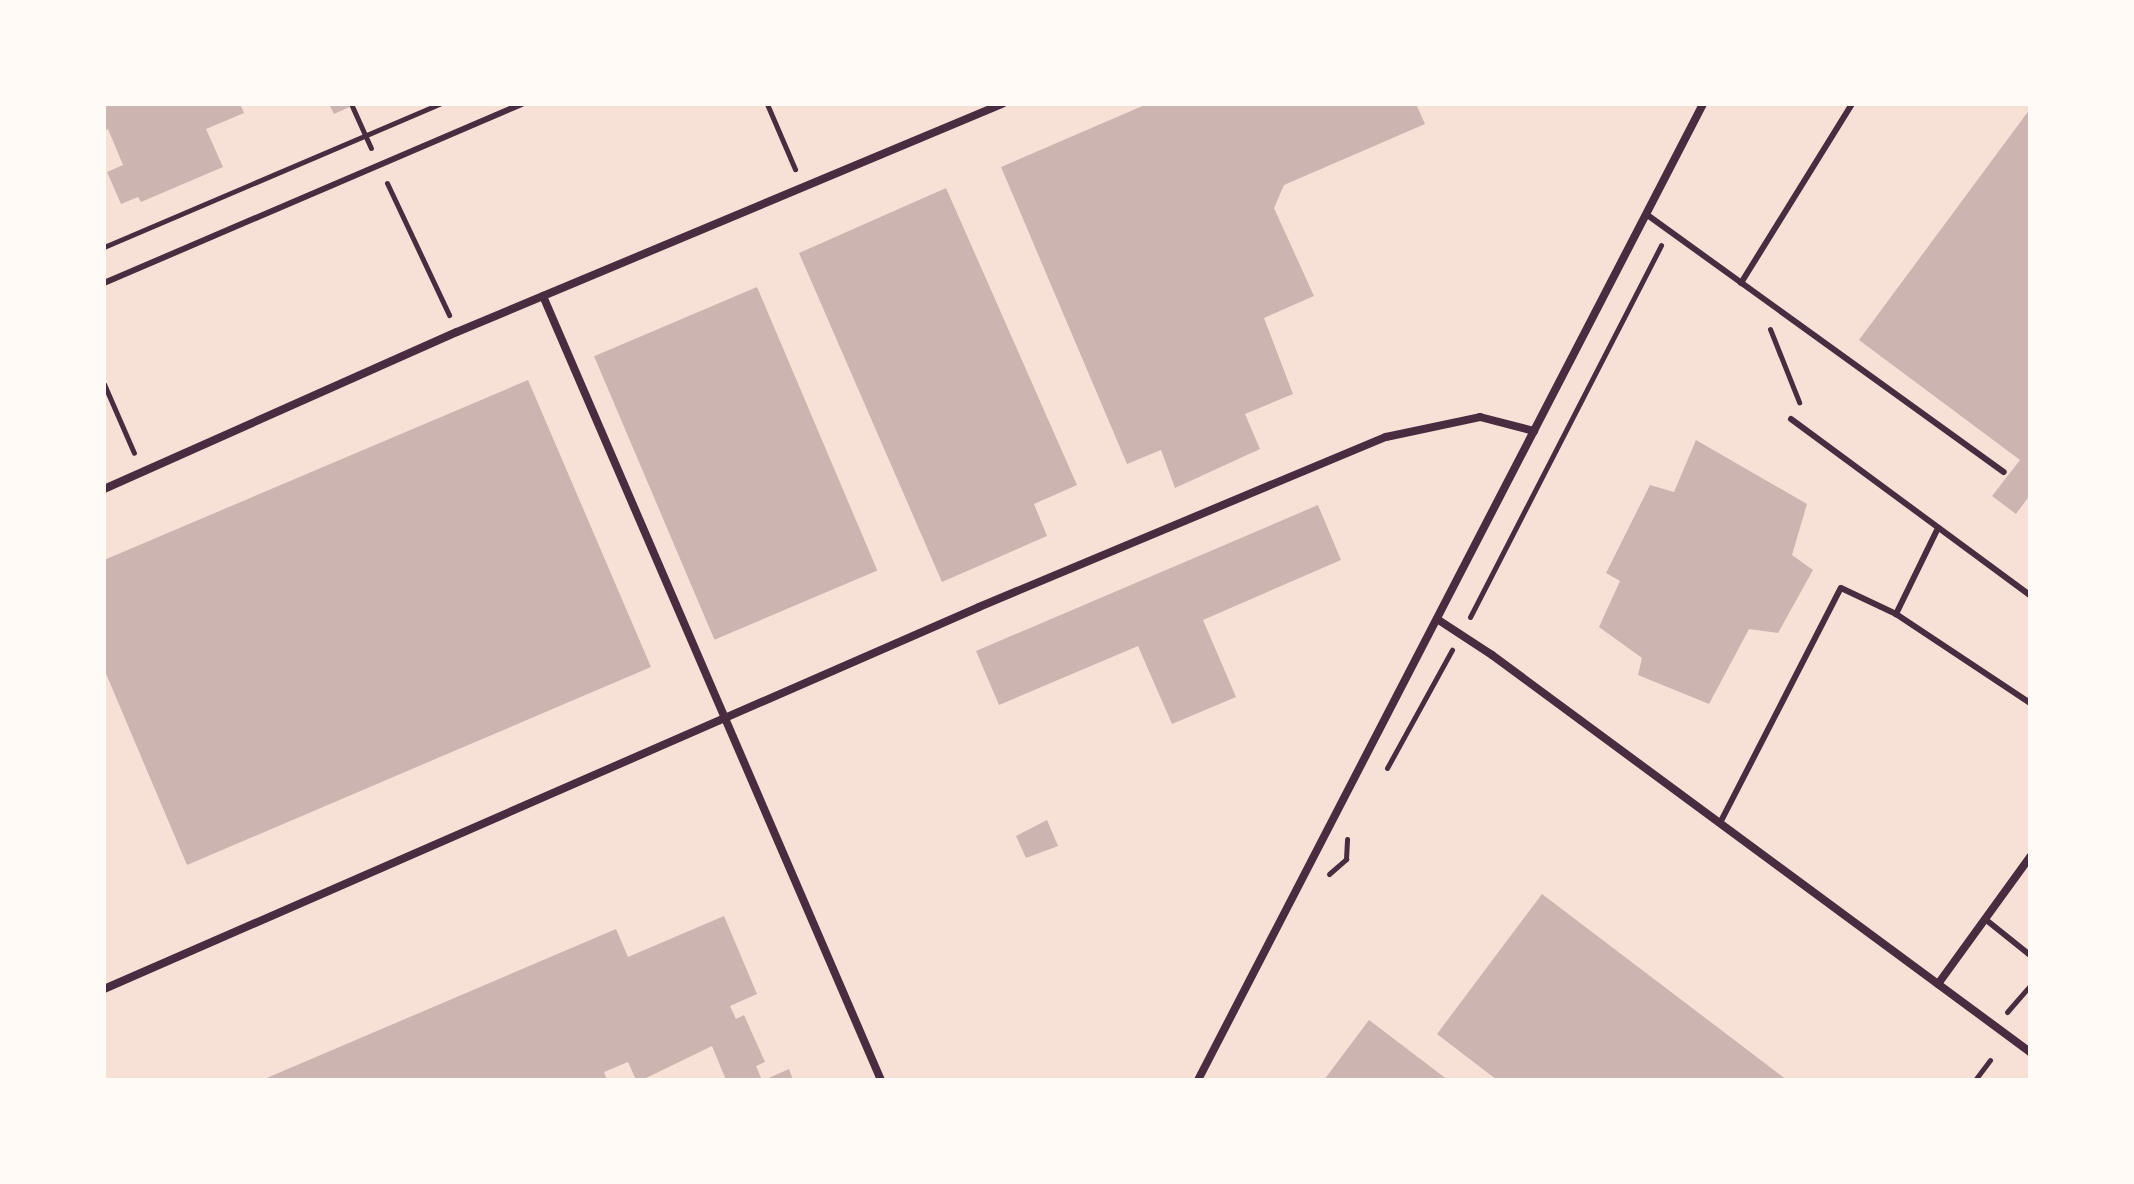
<!DOCTYPE html>
<style>
body{margin:0}
#map{position:relative;width:2134px;height:1184px;overflow:hidden;background:#f7e1d7;font-family:Barlow,sans-serif}
div>[style]{position:absolute}
[style*='--x']{left:calc(var(--x)*1px);top:calc(var(--y)*1px);width:calc(var(--w)*1px);rotate:calc(var(--a)*1deg)}
.building>*{inset:0;background:#ccb4b1;transform-origin:0 0}
.path>*{height:5px;margin:-2.5px;padding:0 2.5px;transform-origin:2.5px;border-radius:2.5px;background:#4a2c40}
.service>*{height:6px;margin:-3px;padding:0 3px;transform-origin:3px;border-radius:3px;background:#4a2c40}
.minor>*{height:8px;margin:-4px;padding:0 4px;transform-origin:4px;border-radius:4px;background:#4a2c40}
span{translate:-50% -50%;white-space:nowrap;text-align:center;line-height:1.15;-webkit-text-stroke:6px #fffaf5;paint-order:stroke}
.frame{position:absolute;inset:0;border:106px solid #fffaf5;pointer-events:none}
</style>
<div id="map">
<div class="building">
<i style="clip-path:polygon(104px 104px,240px 104px,244px 113px,206px 129px,223px 167px,141px 202px,138px 197px,121px 204px,107px 172px,123px 165px,108px 129px,104px 131px)"></i>
<i style="clip-path:polygon(329px 104px,356px 104px,334px 114px)"></i>
<i style="clip-path:polygon(1147px 104px,1416px 104px,1425px 124px,1284px 185px,1274px 208px,1314px 296px,1264px 318px,1293px 394px,1245px 414px,1260px 449px,1175px 488px,1161px 450px,1127px 464px,1001px 167px)"></i>
<i style="clip-path:polygon(2030px 109px,2030px 495px,2016px 514px,1992px 496px,2020px 460px,1859px 340px)"></i>
<i style="clip-path:polygon(946px 188px,1077px 485px,1034px 504px,1047px 536px,942px 582px,799px 253px)"></i>
<i style="left:757px;top:287px;width:308px;height:177px;rotate:67deg"></i>
<i style="clip-path:polygon(528px 380px,651px 667px,187px 865px,104px 669px,104px 560px)"></i>
<i style="clip-path:polygon(1696px 440px,1807px 504px,1792px 555px,1813px 570px,1778px 633px,1749px 629px,1709px 704px,1638px 675px,1642px 658px,1599px 627px,1620px 581px,1606px 573px,1650px 485px,1674px 492px)"></i>
<i style="clip-path:polygon(1318px 505px,1341px 560px,1203px 620px,1236px 697px,1172px 724px,1138px 646px,999px 705px,976px 651px)"></i>
<i style="clip-path:polygon(1047px 820px,1058px 846px,1026px 858px,1016px 836px)"></i>
<i style="clip-path:polygon(1542px 894px,1787px 1080px,1497px 1080px,1437px 1034px)"></i>
<i style="clip-path:polygon(724px 916px,757px 994px,730px 1006px,736px 1019px,744px 1015px,765px 1062px,756px 1066px,762px 1080px,726px 1080px,712px 1046px,642px 1080px,636px 1080px,628px 1062px,604px 1072px,607px 1080px,262px 1080px,616px 929px,628px 957px)"></i>
<i style="clip-path:polygon(1369px 1020px,1448px 1080px,1324px 1080px)"></i>
<i style="clip-path:polygon(789px 1069px,793px 1080px,764px 1080px)"></i>
</div>
<div class="path">
<i style="--x:767;--y:104;--w:71;--a:66.7"></i>
<i style="--x:352;--y:106;--w:46;--a:65.7"></i>
<i style="--x:387;--y:183;--w:146;--a:64.8"></i>
<i style="--x:104;--y:247;--w:365;--a:-23.1"></i>
<i style="--x:1770;--y:329;--w:79;--a:68.3"></i>
<i style="--x:104;--y:384;--w:75;--a:66.5"></i>
<i style="--x:1470;--y:617;--w:418;--a:-62.8"></i>
<i style="--x:1387;--y:768;--w:135;--a:-61.2"></i>
<i style="--x:1329;--y:874;--w:23;--a:-41"></i>
<i style="--x:1346;--y:859;--w:20;--a:-87"></i>
<i style="--x:2007;--y:1012;--w:35;--a:-49"></i>
<i style="--x:1975;--y:1080;--w:25;--a:-53"></i>
</div>
<div class="service">
<i style="--x:1646;--y:214;--w:441;--a:35.8"></i>
<i style="--x:104;--y:283;--w:454;--a:-23.2"></i>
<i style="--x:1741;--y:283;--w:211;--a:-58.2"></i>
<i style="--x:1791;--y:419;--w:297;--a:36.4"></i>
<i style="--x:1938;--y:528;--w:96;--a:116"></i>
<i style="--x:1896;--y:614;--w:161;--a:33.6"></i>
<i style="--x:1720;--y:823;--w:264;--a:-62.8"></i>
<i style="--x:1841;--y:588;--w:61;--a:25.3"></i>
<i style="--x:1985;--y:919;--w:58;--a:38.7"></i>
</div>
<div class="minor">
<i style="--x:543;--y:296;--w:854;--a:66.68"></i>
<i style="--x:104;--y:489;--w:386;--a:-24"></i>
<i style="--x:457;--y:332;--w:591;--a:-22.7"></i>
<i style="--x:1437;--y:619;--w:66;--a:33.2"></i>
<i style="--x:1492;--y:655;--w:669;--a:36.42"></i>
<i style="--x:1938;--y:984;--w:157;--a:-54.1"></i>
<i style="--x:104;--y:989;--w:955;--a:-23.58"></i>
<i style="--x:979;--y:607;--w:441;--a:-22.7"></i>
<i style="--x:1386;--y:437;--w:96;--a:-12"></i>
<i style="--x:1480;--y:417;--w:56;--a:14.5"></i>
<i style="--x:1198;--y:1080;--w:1099;--a:-62.64"></i>
</div>
<div class="frame"></div>
</div>
